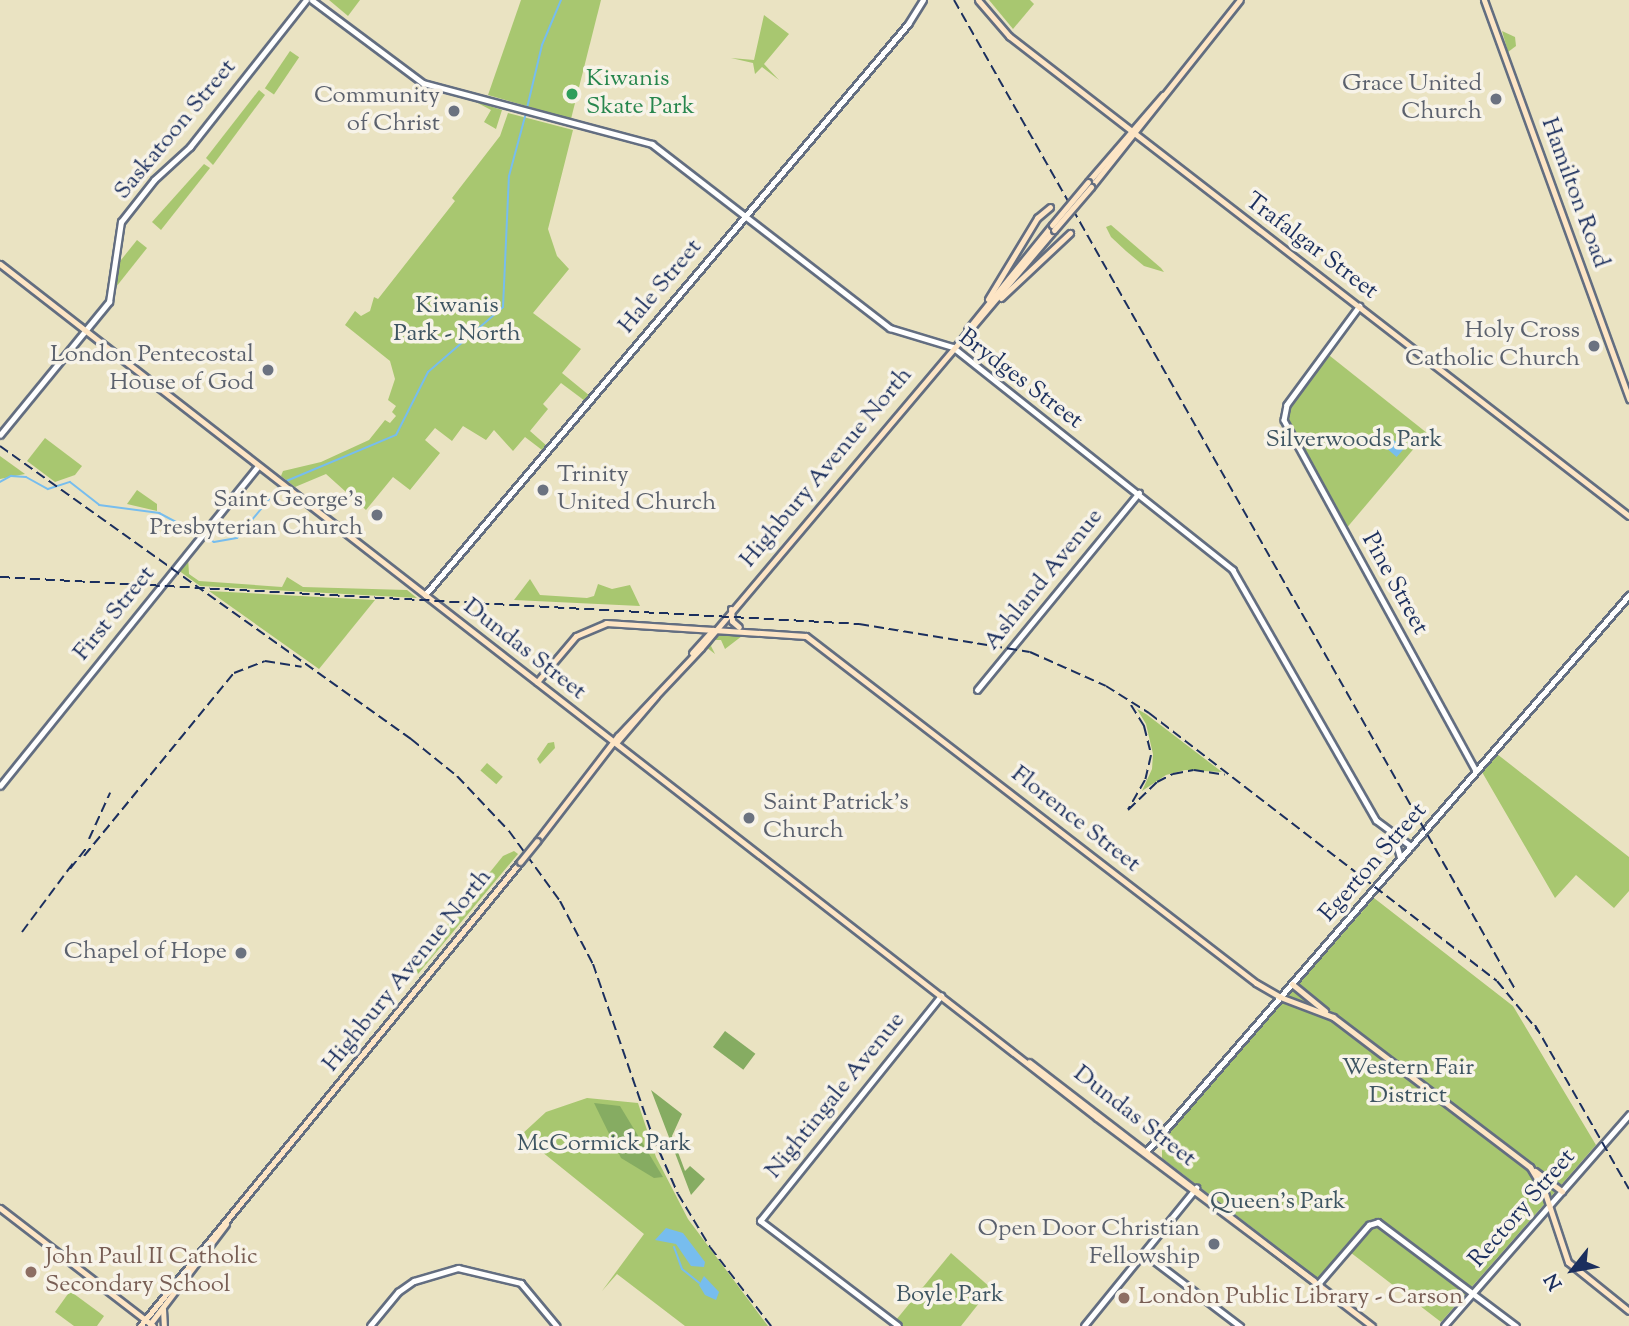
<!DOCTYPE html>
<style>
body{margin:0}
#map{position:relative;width:1629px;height:1326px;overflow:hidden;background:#eae3c2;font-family:"Sorts Mill Goudy",serif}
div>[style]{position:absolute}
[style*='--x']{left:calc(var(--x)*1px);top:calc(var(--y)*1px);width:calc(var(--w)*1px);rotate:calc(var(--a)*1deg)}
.green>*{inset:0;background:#a8c770;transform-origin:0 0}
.forest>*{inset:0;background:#86ac62;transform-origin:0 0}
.water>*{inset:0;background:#77bdee;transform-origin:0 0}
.stream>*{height:2px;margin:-1px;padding:0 1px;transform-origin:1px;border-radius:1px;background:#77bdee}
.roads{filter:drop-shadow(2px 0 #636e81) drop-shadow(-2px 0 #636e81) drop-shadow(0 2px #636e81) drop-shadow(0 -2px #636e81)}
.tertiary>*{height:4.5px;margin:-2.25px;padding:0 2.25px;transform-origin:2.25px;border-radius:2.25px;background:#fff}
.secondary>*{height:5px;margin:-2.5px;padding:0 2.5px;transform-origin:2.5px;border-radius:2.5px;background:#fde5c5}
.rail>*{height:2px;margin-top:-1px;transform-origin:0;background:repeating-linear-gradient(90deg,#1b2f5e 0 10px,transparent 0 15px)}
.bridges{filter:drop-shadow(2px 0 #636e81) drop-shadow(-2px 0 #636e81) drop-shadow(0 2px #636e81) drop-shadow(0 -2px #636e81)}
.secondary-bridge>*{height:5px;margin:-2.5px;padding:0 2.5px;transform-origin:2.5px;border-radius:2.5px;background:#fde5c5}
.dots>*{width:19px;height:19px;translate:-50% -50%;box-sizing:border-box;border:4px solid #f7f3e8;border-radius:50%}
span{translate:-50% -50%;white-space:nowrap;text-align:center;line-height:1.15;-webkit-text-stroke:7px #f7f3e8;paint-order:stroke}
.leisure-label{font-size:24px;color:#27864d}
.left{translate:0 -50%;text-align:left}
.worship-label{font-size:24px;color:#5b616d}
.right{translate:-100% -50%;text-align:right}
.street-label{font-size:24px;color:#1b2f5e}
.park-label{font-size:24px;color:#3e5562}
.education-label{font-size:24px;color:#785e54}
.north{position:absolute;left:1538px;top:1235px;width:70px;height:70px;-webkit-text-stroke:5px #f7f3e8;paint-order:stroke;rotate:239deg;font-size:19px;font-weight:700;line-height:28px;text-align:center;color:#1b2f5e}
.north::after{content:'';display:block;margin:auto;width:24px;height:32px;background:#1b2f5e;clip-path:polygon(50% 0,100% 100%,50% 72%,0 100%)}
</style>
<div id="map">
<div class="green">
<i style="clip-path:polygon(329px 0,360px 0,348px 16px)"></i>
<i style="clip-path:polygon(521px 0,601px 0,571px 119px,488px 95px)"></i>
<i style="clip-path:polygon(989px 0,1030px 0,1034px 4px,1013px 29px)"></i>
<i style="clip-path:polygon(764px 15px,789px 34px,764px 64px,779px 80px,762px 67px,755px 74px,753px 63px,731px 58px,754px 60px)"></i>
<i style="clip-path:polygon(1502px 31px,1515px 37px,1516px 46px,1508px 52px)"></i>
<i style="left:290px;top:51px;width:11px;height:45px;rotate:34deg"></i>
<i style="clip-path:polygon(259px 90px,265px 95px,213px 165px,206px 158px)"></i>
<i style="clip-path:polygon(474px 101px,502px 110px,496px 129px,484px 122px,491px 110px)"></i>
<i style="clip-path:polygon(508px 113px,573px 130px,548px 229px,557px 256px,569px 269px,533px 313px,581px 349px,562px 373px,590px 396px,585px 401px,561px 383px,543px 404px,548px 409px,530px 431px,547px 446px,542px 450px,525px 437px,513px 451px,494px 430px,486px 440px,463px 426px,452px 441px,435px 428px,425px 440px,440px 453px,410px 490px,393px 477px,366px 510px,326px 474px,295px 487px,281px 476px,283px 471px,321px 462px,369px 440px,385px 420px,390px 423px,396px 416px,392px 412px,396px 406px,388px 400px,395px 379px,390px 361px,345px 325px,355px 311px,361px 316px,370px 311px,374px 297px,378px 299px,455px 201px,452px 198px,500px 136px)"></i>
<i style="clip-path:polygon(204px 164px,210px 168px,161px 230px,152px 222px)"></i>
<i style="clip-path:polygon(1111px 225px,1161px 268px,1164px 272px,1144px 266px,1126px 251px,1111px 237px,1106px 227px)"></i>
<i style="clip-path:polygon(137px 240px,147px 248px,116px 287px,117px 265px)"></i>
<i style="clip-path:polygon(1325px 352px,1427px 433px,1345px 530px,1286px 421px,1287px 404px)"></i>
<i style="clip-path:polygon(45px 438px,82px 466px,75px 475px,55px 482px,27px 461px)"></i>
<i style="clip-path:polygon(0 456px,25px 474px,0 479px)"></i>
<i style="clip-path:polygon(137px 490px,157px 504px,157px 511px,127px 504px)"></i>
<i style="clip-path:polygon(188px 557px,189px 574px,199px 581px,282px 587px,287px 577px,303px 587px,407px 590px,417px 598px,200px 586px,178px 570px)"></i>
<i style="clip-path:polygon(530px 579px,540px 595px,587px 598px,594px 596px,598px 584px,612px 589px,630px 585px,640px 606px,514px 600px)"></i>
<i style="clip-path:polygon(209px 591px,375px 600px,319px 669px)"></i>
<i style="clip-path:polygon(719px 635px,721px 635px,742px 636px,725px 649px,721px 640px,715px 640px,711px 646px,715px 654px,706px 647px)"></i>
<i style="clip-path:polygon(1137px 709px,1146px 714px,1222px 772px,1185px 770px,1166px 775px,1142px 791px,1152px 769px,1153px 754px,1146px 724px)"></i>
<i style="clip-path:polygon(554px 742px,555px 748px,540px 764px,537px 759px,548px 743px)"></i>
<i style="clip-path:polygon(1497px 754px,1629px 857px,1629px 891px,1614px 908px,1576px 875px,1555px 898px,1482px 772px)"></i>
<i style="left:487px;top:763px;width:21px;height:10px;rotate:41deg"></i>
<i style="clip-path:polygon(514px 851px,518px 854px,418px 974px,415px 965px,503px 856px)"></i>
<i style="clip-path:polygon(1374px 898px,1513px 1006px,1596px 1145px,1441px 1322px,1346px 1249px,1319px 1279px,1162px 1158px,1162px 1144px,1173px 1127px)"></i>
<i style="clip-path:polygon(587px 1098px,638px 1103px,656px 1157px,688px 1219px,768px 1326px,685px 1326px,617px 1274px,602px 1291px,644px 1234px,521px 1135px,546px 1112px)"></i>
<i style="clip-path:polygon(951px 1253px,991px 1288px,961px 1326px,900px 1326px,896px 1320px)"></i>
<i style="clip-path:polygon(70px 1291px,104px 1316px,97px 1326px,74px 1326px,55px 1312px)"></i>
</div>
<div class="forest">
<i style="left:725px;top:1031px;width:38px;height:20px;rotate:37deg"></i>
<i style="clip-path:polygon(651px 1090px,682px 1114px,672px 1136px,685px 1171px,690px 1166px,705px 1179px,691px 1195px)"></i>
<i style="clip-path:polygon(594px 1103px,620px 1106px,663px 1177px,654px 1178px,621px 1158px)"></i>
</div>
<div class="water">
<i style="left:1388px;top:435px;width:21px;height:11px;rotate:41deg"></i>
<i style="clip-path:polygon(666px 1228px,683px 1233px,705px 1262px,704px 1267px,691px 1266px,676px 1244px,655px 1240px)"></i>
<i style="clip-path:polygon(704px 1276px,719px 1292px,716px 1300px,705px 1295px,699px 1285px)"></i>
</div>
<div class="stream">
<i style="--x:527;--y:108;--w:65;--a:-76.6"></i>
<i style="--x:542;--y:45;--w:49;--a:-67.1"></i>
<i style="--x:0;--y:482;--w:13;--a:-29"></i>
<i style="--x:11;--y:476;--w:15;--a:4"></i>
<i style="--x:26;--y:477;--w:25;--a:29"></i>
<i style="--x:48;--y:489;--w:23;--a:-18"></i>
<i style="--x:70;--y:482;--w:37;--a:38"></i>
<i style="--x:99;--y:505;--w:61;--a:7.6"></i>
<i style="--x:159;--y:513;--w:62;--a:27.8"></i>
<i style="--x:214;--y:542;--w:23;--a:-10"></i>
<i style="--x:237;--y:538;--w:67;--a:-50.4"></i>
<i style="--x:284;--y:482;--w:121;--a:-22.8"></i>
<i style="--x:396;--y:435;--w:71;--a:-63.1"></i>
<i style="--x:428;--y:372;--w:99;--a:-40.9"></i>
<i style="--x:503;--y:307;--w:131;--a:-87.4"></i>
<i style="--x:509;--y:176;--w:65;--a:-74.9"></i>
<i style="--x:674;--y:1247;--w:23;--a:70"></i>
<i style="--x:682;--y:1269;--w:22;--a:39"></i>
</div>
<div class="roads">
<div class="tertiary">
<i style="--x:312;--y:0;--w:139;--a:36.8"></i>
<i style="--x:423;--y:83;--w:237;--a:14.9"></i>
<i style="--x:652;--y:144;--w:301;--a:37.7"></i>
<i style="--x:890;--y:328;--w:66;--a:16.8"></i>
<i style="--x:953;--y:347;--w:358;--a:38.5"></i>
<i style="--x:1233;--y:570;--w:288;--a:60.2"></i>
<i style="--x:1376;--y:820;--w:44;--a:36.6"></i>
<i style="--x:1360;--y:306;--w:123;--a:126.4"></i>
<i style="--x:1287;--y:405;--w:15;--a:101"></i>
<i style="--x:1284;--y:420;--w:400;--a:61.3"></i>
<i style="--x:0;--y:435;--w:172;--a:-50.7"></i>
<i style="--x:109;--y:302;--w:81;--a:-81.5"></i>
<i style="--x:121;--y:222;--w:53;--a:-51.8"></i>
<i style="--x:154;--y:180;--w:49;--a:-42.5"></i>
<i style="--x:190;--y:147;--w:187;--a:-51.7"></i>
<i style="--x:425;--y:595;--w:748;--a:-49.77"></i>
<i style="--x:908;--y:24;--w:28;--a:-58"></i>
<i style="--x:977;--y:690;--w:255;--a:-50.6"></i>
<i style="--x:0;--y:786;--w:411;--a:-51.1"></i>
<i style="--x:1394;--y:835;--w:22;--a:74"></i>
<i style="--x:1145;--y:1153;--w:739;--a:-49.06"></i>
<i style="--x:1144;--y:1253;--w:121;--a:37.2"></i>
<i style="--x:1318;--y:1284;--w:78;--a:-49.2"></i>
<i style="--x:1369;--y:1225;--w:9;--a:-18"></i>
<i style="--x:1378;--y:1222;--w:173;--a:37"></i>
<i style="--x:370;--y:1326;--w:44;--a:-50.5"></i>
<i style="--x:398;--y:1292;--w:19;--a:-35"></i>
<i style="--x:414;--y:1281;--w:46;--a:-16.5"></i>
<i style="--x:458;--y:1268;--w:65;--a:13.4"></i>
<i style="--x:521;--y:1283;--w:56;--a:50.1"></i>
<i style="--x:898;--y:1326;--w:173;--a:-142.7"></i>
<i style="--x:760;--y:1221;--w:289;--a:-51.2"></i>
<i style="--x:1084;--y:1326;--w:178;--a:-50.9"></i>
<i style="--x:1444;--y:1326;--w:281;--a:-48.8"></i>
</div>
<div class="secondary">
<i style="--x:978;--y:0;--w:48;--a:49.3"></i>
<i style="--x:1009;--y:36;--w:784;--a:37.75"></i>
<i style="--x:1484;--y:0;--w:425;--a:70"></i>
<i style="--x:1088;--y:182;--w:115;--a:-49.2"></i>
<i style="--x:1091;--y:187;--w:239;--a:-51.5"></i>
<i style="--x:0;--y:264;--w:1390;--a:37.9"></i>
<i style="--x:1097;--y:1118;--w:271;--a:36.9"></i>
<i style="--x:1001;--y:298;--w:95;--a:-43.3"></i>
<i style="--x:988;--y:299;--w:95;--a:-58.8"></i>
<i style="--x:1037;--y:218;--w:17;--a:-40"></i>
<i style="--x:967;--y:330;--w:135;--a:-51"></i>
<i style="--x:731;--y:609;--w:12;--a:85"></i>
<i style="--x:732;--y:621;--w:9;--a:41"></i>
<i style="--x:692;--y:653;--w:31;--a:-48"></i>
<i style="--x:537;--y:682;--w:60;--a:-49.7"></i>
<i style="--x:576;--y:636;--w:33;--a:-23"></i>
<i style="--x:606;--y:623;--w:200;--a:3.7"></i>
<i style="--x:806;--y:636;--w:568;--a:37.64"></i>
<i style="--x:1256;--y:983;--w:28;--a:30"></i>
<i style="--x:1280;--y:997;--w:57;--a:20.7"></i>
<i style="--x:1333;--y:1017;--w:248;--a:37.3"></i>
<i style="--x:1530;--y:1167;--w:27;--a:59"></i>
<i style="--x:1544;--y:1190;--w:76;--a:71.6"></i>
<i style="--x:1568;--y:1262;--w:78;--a:38.8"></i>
<i style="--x:616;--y:743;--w:62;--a:-49.6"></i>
<i style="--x:537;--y:841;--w:133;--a:-52.4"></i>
<i style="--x:618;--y:736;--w:121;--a:-46.7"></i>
<i style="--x:701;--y:648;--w:547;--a:-49.82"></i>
<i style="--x:1292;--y:984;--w:43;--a:39.3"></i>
<i style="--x:1029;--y:1062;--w:433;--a:37.6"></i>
<i style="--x:1535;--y:1171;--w:34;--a:37"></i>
<i style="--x:0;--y:1208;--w:193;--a:37.6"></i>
<i style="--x:163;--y:1309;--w:17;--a:87"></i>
<i style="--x:150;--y:1324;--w:126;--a:-52.8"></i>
<i style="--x:140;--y:1326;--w:600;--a:-50.68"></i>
</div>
</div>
<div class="rail">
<i style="--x:954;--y:0;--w:1139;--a:60.44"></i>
<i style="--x:0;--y:446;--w:505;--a:35.48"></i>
<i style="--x:411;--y:739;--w:59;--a:38.8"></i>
<i style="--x:457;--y:776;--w:76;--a:46.6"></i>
<i style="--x:509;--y:831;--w:87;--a:53.9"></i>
<i style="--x:560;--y:901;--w:71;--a:62.4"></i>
<i style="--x:593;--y:964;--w:183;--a:70.9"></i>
<i style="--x:653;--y:1137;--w:62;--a:66.3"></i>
<i style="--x:678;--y:1194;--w:62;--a:58.9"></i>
<i style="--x:710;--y:1247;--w:100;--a:52.3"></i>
<i style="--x:0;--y:577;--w:860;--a:3.13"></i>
<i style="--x:859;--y:624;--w:173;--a:9.3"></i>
<i style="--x:1030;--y:652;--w:83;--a:24.1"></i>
<i style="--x:1106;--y:686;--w:51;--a:32.1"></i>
<i style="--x:1149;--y:713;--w:439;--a:37.6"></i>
<i style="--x:1497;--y:981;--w:66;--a:50.5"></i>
<i style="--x:1131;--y:705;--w:25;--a:58"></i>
<i style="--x:1144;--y:726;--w:30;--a:76"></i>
<i style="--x:1151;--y:755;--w:26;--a:103"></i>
<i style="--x:1145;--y:780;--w:34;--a:120"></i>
<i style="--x:1128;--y:810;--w:40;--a:-44"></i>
<i style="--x:1157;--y:782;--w:18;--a:-27"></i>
<i style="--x:1173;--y:774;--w:21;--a:-11"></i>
<i style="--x:1194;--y:770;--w:31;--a:9"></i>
<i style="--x:89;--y:839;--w:51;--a:-65.5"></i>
<i style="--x:84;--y:856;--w:237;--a:-50.7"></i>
<i style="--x:234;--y:673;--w:33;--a:-21"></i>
<i style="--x:265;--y:661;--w:37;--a:9"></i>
<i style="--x:70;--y:869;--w:28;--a:-52"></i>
<i style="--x:22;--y:932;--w:87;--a:-53.4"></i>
<i style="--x:1535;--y:1025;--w:189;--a:60.2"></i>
</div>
<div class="bridges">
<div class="secondary-bridge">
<i style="--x:1052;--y:225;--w:56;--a:-50.1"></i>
<i style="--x:1054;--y:230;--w:57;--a:-49.3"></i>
<i style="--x:520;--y:862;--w:27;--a:-51"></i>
</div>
</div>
<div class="dots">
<i style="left:572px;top:94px;background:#2e9e5b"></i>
<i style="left:1496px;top:99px;background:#6b7280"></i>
<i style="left:454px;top:111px;background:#6b7280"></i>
<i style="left:1594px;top:346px;background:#6b7280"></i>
<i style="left:268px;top:370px;background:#6b7280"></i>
<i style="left:543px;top:490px;background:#6b7280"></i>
<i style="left:377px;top:515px;background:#6b7280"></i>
<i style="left:749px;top:818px;background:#6b7280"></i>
<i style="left:241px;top:953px;background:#6b7280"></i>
<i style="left:1214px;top:1244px;background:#6b7280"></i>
<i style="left:31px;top:1272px;background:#8d6e63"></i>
<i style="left:1124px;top:1298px;background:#8d6e63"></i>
</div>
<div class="leisure-label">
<span class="left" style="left:586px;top:94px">Kiwanis<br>Skate Park</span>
</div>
<div class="worship-label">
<span class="right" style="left:1482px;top:99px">Grace United<br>Church</span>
<span class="right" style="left:440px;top:111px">Community<br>of Christ</span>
<span class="right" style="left:1580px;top:346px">Holy Cross<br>Catholic Church</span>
<span class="right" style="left:254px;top:370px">London Pentecostal<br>House of God</span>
<span class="left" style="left:557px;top:490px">Trinity<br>United Church</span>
<span class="right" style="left:363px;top:515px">Saint George's<br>Presbyterian Church</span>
<span class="left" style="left:763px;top:818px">Saint Patrick's<br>Church</span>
<span class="right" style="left:227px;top:953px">Chapel of Hope</span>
<span class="right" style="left:1200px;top:1244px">Open Door Christian<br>Fellowship</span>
</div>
<div class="street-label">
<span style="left:176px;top:130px;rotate:-50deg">Saskatoon Street</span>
<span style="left:1574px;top:193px;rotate:70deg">Hamilton Road</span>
<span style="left:1311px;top:247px;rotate:37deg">Trafalgar Street</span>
<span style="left:661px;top:287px;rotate:-50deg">Hale Street</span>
<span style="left:1020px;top:380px;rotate:37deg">Brydges Street</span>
<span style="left:827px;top:468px;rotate:-50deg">Highbury Avenue North</span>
<span style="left:1044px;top:580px;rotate:-51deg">Ashland Avenue</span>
<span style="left:1394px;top:584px;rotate:61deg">Pine Street</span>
<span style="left:115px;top:614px;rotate:-51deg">First Street</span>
<span style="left:524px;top:650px;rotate:38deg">Dundas Street</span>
<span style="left:1075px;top:820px;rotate:38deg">Florence Street</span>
<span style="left:1374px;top:863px;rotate:-49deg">Egerton Street</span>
<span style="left:408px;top:971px;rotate:-51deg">Highbury Avenue North</span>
<span style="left:836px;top:1096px;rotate:-51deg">Nightingale Avenue</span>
<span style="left:1134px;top:1117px;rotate:38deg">Dundas Street</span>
<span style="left:1523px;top:1209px;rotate:-49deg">Rectory Street</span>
</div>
<div class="park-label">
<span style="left:457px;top:321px">Kiwanis<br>Park - North</span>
<span style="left:1354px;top:441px">Silverwoods Park</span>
<span style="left:1408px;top:1083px">Western Fair<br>District</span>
<span style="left:604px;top:1145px">McCormick Park</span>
<span style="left:1278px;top:1203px">Queen's Park</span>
<span style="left:950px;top:1296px">Boyle Park</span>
</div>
<div class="education-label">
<span class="left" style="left:45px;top:1272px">John Paul II Catholic<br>Secondary School</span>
<span class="left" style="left:1138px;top:1298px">London Public Library - Carson</span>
</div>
<div class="north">N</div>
</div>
